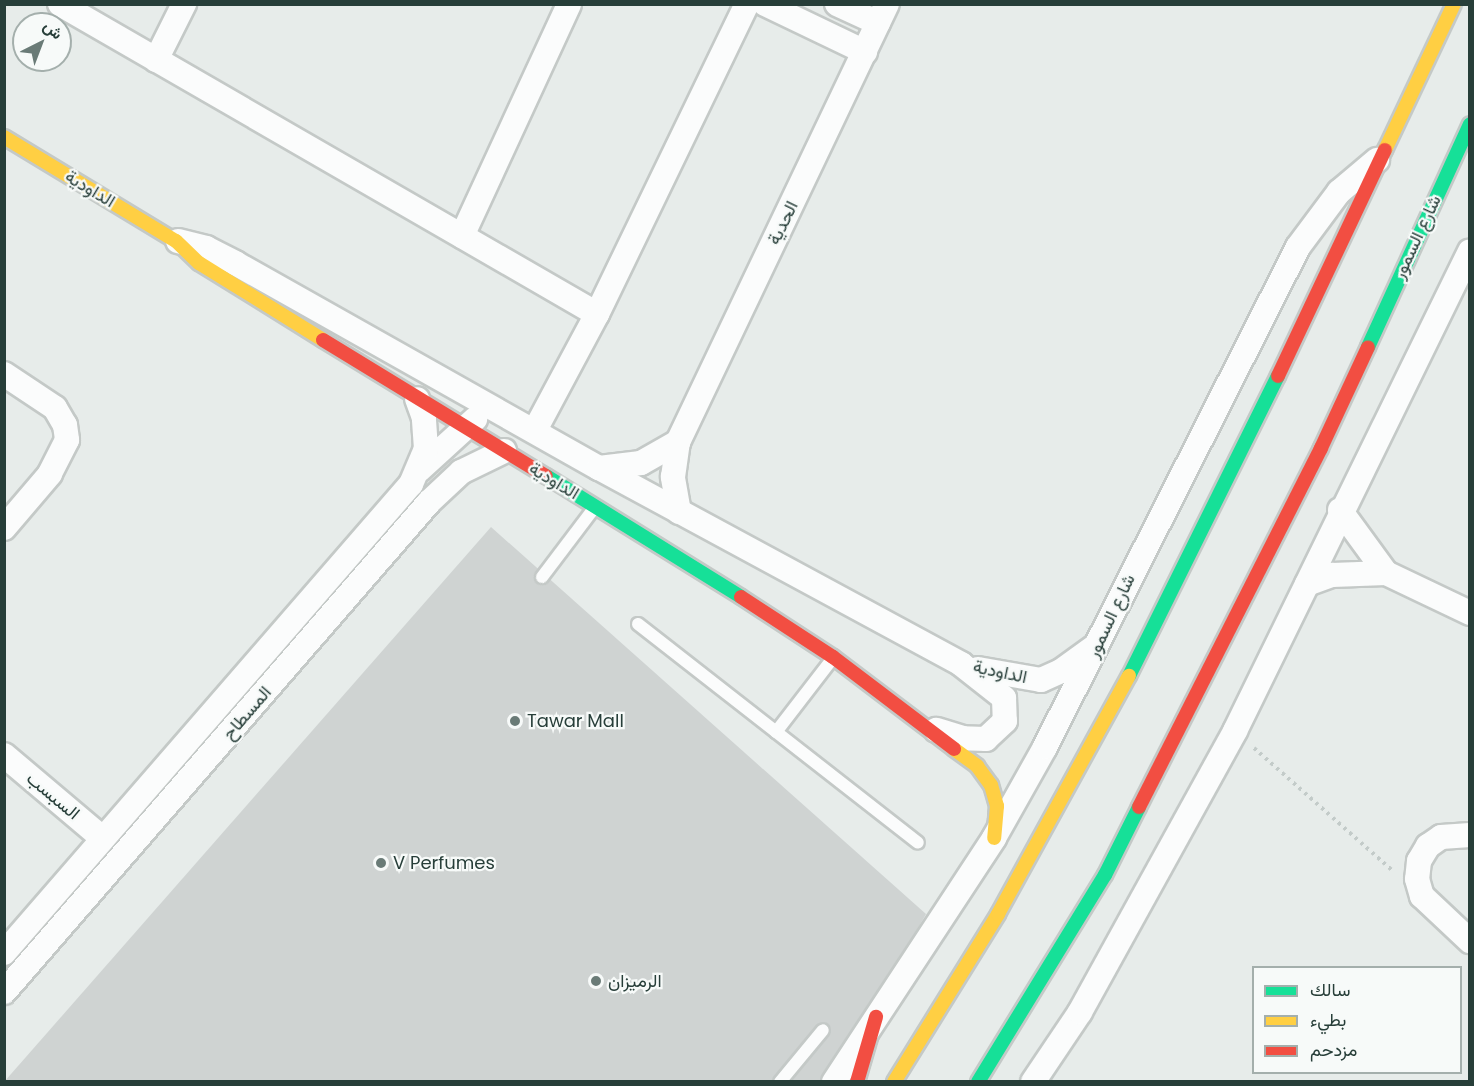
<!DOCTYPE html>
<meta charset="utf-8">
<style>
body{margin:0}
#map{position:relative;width:1474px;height:1086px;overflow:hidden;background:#e7ecea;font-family:Poppins,Vazirmatn,sans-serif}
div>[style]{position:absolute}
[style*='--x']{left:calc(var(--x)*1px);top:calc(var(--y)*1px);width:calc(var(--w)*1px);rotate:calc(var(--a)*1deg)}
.building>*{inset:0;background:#cfd3d2}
.path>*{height:4px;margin-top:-2px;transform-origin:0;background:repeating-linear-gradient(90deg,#c3cbc9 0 3px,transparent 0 7.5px)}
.roads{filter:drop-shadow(2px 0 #c4c9c7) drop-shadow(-2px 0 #c4c9c7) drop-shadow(0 2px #c4c9c7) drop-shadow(0 -2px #c4c9c7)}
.lane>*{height:12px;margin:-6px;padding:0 6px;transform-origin:6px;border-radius:6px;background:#fbfcfc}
.street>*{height:24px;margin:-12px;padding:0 12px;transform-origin:12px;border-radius:12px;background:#fbfcfc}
.fast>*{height:14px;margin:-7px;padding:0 7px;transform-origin:7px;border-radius:7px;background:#16e098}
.slow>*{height:14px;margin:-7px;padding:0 7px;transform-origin:7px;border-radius:7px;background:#ffcf43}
.jam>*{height:14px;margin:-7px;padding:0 7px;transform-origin:7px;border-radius:7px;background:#f24e42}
.dots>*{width:16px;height:16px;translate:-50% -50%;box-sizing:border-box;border:3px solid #f7faf9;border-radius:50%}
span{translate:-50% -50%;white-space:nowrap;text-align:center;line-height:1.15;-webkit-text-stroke:4.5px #f7faf9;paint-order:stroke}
.street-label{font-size:18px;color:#273e39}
.poi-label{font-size:18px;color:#273e39}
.left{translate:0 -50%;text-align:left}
.frame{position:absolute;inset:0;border:6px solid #273e39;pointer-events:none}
.legend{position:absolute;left:1252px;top:966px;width:210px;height:108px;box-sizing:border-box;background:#f7faf9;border:2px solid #a4afac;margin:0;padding:8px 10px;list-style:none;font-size:18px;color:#273e39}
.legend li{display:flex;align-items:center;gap:12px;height:30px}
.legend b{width:30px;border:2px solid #a4afac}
.north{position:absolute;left:12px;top:12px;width:60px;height:60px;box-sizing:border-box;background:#f7faf9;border:2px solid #a4afac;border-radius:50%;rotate:42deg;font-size:16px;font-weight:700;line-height:24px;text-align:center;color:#273e39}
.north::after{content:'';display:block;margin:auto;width:21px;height:27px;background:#6a7b77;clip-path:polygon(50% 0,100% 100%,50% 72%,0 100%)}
</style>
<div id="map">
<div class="building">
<i style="clip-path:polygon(491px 527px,926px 914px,832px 1082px,4px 1082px)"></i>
</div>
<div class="path">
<i style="--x:1254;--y:748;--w:187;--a:41.5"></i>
</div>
<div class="roads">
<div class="lane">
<i style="--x:542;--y:577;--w:88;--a:-52.9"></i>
<i style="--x:638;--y:624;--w:355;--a:38"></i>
<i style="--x:776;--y:732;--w:93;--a:-52.4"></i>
<i style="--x:780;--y:1082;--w:67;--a:-50.4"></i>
</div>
<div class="street">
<i style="--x:60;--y:4;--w:620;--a:30"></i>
<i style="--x:765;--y:4;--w:111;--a:25.6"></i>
<i style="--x:837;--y:4;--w:45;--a:24.9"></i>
<i style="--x:156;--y:60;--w:63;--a:-63.4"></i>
<i style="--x:462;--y:236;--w:255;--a:-65.2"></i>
<i style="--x:178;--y:241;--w:29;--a:14"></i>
<i style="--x:206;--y:248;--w:33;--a:27"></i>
<i style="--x:235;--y:263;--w:418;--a:29.4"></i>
<i style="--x:599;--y:468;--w:412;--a:28.4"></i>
<i style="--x:961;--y:664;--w:55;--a:38.3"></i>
<i style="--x:1004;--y:698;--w:23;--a:88"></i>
<i style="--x:1005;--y:721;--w:26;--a:137"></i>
<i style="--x:986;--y:739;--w:23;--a:-178"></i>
<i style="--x:963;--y:738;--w:28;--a:-163"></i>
<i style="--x:4;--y:374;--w:61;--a:33.7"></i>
<i style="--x:55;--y:408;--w:20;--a:60"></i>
<i style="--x:65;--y:425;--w:15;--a:82"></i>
<i style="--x:67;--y:440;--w:38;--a:117"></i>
<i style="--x:50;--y:474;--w:71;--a:130.4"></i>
<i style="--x:535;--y:430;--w:132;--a:-61.9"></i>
<i style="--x:597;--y:314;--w:344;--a:-64.2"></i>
<i style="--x:599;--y:468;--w:42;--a:-6.8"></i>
<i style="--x:641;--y:463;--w:43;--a:-29.6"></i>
<i style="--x:419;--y:470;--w:76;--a:-42.3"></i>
<i style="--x:1340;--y:510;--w:78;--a:53.9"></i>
<i style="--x:1386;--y:573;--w:93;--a:25.5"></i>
<i style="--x:679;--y:512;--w:36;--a:-100"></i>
<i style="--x:673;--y:477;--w:35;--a:-82"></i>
<i style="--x:678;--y:442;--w:485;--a:-64.5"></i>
<i style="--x:1307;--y:584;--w:27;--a:-20"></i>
<i style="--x:1332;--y:575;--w:54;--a:-2.1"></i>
<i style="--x:978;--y:669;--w:64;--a:9.9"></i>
<i style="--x:1041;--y:680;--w:22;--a:-24"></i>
<i style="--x:1061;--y:671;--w:41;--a:-36"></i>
<i style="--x:4;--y:755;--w:127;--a:40.2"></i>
<i style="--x:1470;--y:835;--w:29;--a:176"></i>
<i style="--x:1441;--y:837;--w:16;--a:145"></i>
<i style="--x:1428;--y:846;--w:17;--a:121"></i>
<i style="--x:1419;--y:861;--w:18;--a:96"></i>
<i style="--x:1417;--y:879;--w:18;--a:74"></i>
<i style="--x:1422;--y:896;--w:66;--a:43.2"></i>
<i style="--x:4;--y:953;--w:621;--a:-49.05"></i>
<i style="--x:411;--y:484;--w:38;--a:-67"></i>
<i style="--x:426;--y:449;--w:31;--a:-94"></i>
<i style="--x:424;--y:418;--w:20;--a:-110"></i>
<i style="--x:4;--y:992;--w:649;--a:-49.06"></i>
<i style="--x:429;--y:502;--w:44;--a:-43.2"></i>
<i style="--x:461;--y:472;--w:48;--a:-26"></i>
<i style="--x:834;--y:1082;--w:292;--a:-56.7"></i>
<i style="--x:994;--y:838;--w:104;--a:-60.7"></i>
<i style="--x:1045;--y:747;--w:560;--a:-63.16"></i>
<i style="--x:1298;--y:247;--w:69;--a:-53.3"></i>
<i style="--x:1339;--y:192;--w:50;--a:-40.1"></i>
<i style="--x:1033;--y:1082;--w:84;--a:-56.1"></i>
<i style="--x:1080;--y:1012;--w:321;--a:-61.1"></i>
<i style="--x:1235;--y:731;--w:534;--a:-63.91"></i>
</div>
<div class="fast">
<i style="--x:1368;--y:347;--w:245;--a:-65.4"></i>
<i style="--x:546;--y:476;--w:229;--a:31.8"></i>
<i style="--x:1129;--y:676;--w:335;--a:-63.6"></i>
<i style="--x:978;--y:1082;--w:243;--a:-58.5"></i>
<i style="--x:1105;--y:875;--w:76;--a:-63.4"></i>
</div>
<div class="slow">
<i style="--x:4;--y:137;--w:201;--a:31.2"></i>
<i style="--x:176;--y:241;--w:32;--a:44"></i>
<i style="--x:199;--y:263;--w:146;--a:31.8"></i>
<i style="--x:1385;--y:150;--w:161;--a:-64.7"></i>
<i style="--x:954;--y:749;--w:29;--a:36"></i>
<i style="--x:977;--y:766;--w:24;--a:54"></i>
<i style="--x:991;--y:785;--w:22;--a:74"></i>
<i style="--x:997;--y:806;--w:32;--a:95"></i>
<i style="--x:894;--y:1082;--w:198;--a:-58.2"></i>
<i style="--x:998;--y:914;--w:272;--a:-61.2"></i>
</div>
<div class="jam">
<i style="--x:323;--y:340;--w:261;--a:31.4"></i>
<i style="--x:1278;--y:376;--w:250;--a:-64.7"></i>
<i style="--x:741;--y:597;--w:110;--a:33.1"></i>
<i style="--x:833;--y:657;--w:152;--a:37.2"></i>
<i style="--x:1139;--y:807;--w:402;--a:-63.1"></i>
<i style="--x:1321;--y:448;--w:111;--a:-65"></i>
<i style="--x:857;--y:1082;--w:68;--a:-73.7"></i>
</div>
</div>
<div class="dots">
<i style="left:515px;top:721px;background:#6a7b77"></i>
<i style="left:381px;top:863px;background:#6a7b77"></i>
<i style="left:596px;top:981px;background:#6a7b77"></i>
</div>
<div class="street-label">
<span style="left:90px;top:189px;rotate:31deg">الداودية</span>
<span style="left:783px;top:223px;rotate:-64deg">الحدية</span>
<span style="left:1417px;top:237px;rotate:-65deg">شارع السمور</span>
<span style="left:554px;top:481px;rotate:31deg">الداودية</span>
<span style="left:1111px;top:616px;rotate:-65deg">شارع السمور</span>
<span style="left:1000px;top:672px;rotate:12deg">الداودية</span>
<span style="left:247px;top:713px;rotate:-49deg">المسطاح</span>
<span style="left:53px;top:796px;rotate:40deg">السبسب</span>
</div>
<div class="poi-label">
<span class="left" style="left:527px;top:721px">Tawar Mall</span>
<span class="left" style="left:393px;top:863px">V Perfumes</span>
<span class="left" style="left:608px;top:981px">الرميزان</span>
</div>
<div class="frame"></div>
<ul class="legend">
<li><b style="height:8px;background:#16e098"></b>سالك</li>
<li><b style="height:8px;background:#ffcf43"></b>بطيء</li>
<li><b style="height:8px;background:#f24e42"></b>مزدحم</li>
</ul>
<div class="north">ش</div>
</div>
